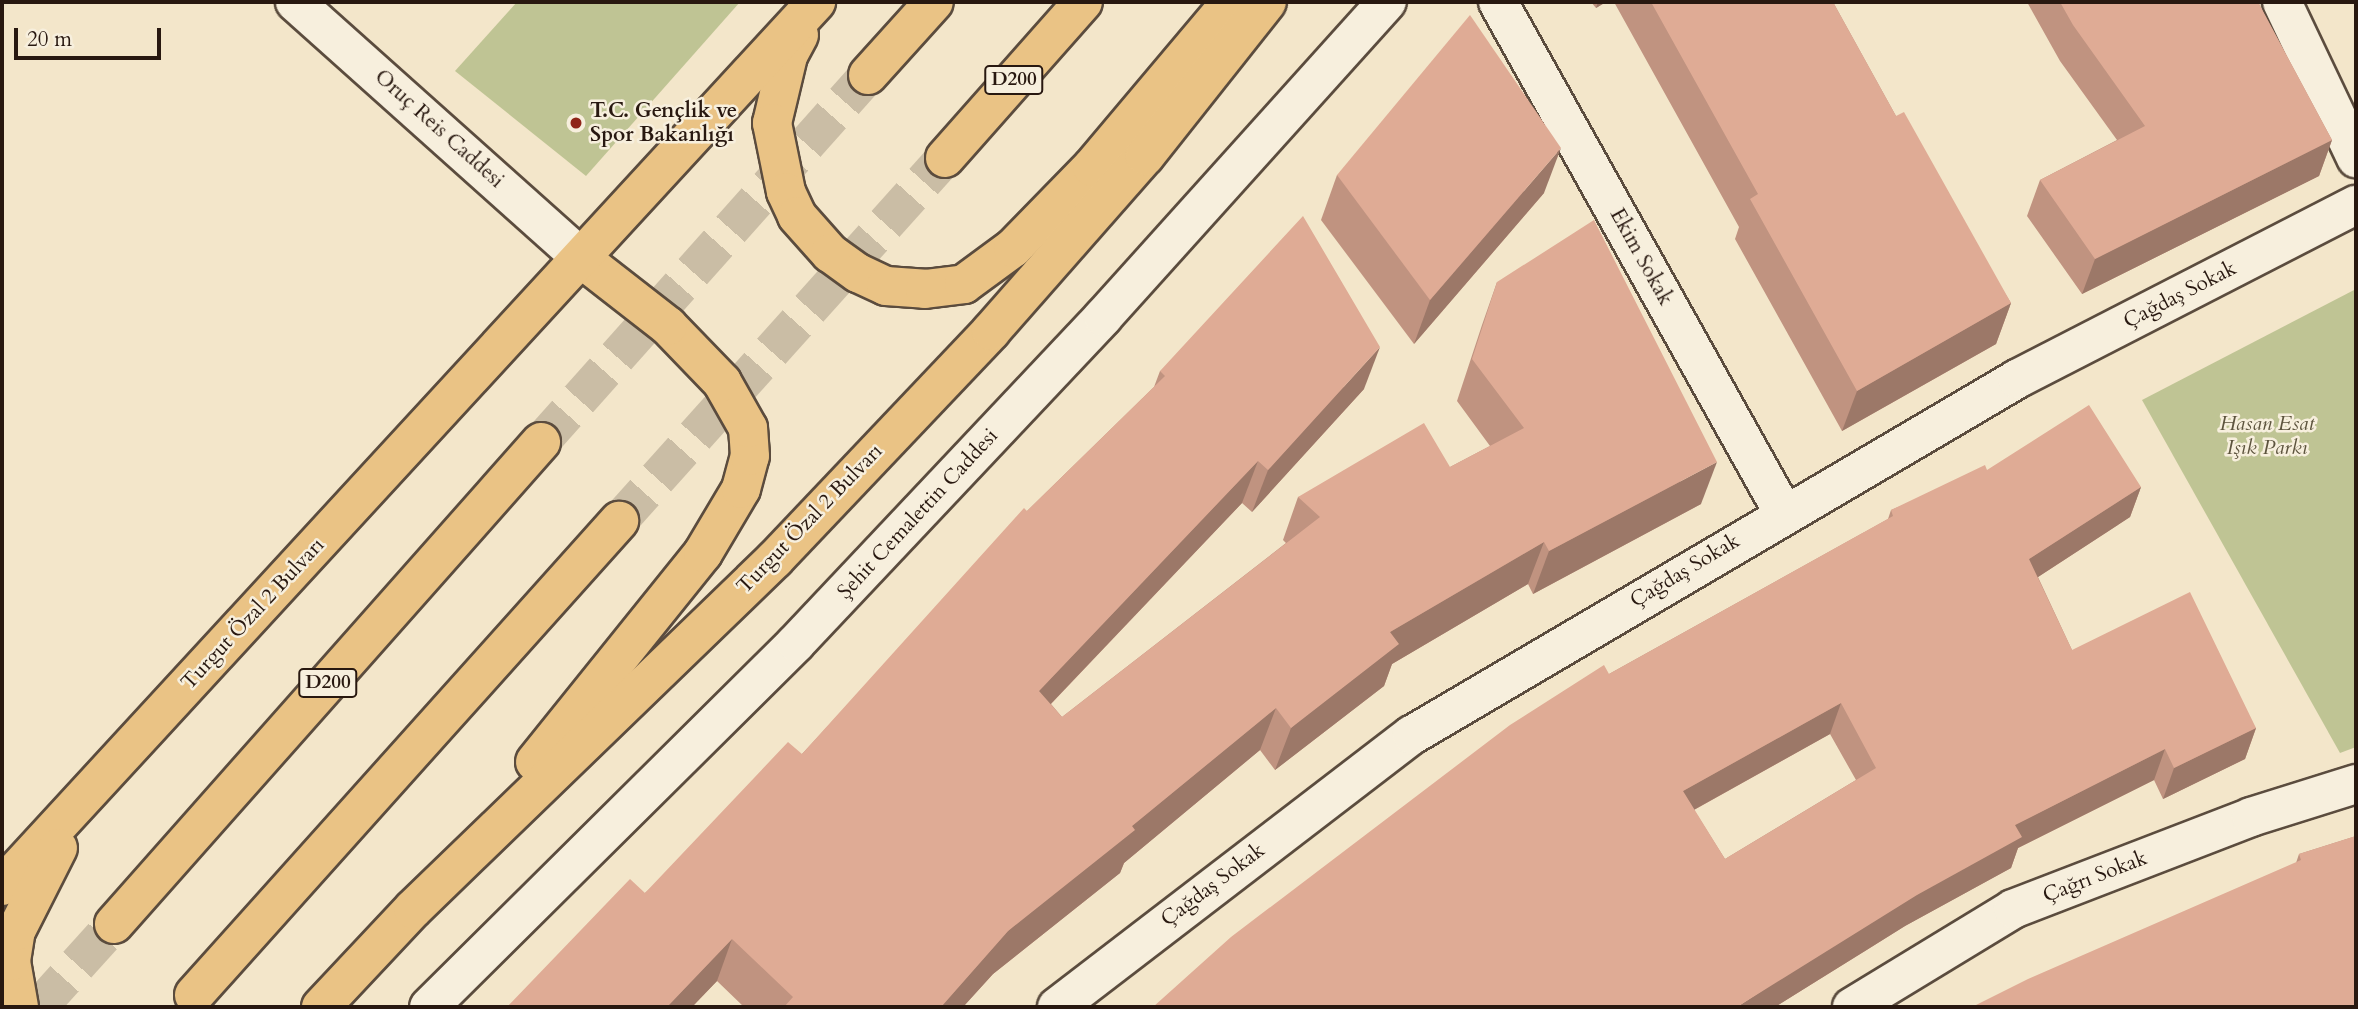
<!DOCTYPE html>
<meta charset="utf-8">
<style>
body{margin:0}
#map{position:relative;width:2358px;height:1009px;overflow:hidden;background:#f3e6ca;font-family:Cardo,serif}
div>[style]{position:absolute}
[style*='--x']{left:calc(var(--x)*1px);top:calc(var(--y)*1px);width:calc(var(--w)*1px);rotate:calc(var(--a)*1deg)}
.green>*{inset:0;background:#bfc494}
.highway-tunnel>*{height:38px;margin-top:-19px;transform-origin:0;background:repeating-linear-gradient(90deg,#cabda5 0 38px,transparent 0 57px)}
.roads{filter:drop-shadow(2px 0 #5b4c3e) drop-shadow(-2px 0 #5b4c3e) drop-shadow(0 2px #5b4c3e) drop-shadow(0 -2px #5b4c3e)}
.minor>*{height:38px;margin:-19px;padding:0 19px;transform-origin:19px;border-radius:19px;background:#f7efdd}
.highway>*{height:38px;margin:-19px;padding:0 19px;transform-origin:19px;border-radius:19px;background:#eac385}
.wall>*{inset:0;background:#c09380}
.shaded-wall>*{inset:0;background:#9c7868}
.building>*{inset:0;background:#dfab95}
.dots>*{width:19px;height:19px;translate:-50% -50%;box-sizing:border-box;border:4px solid #f7efdd;border-radius:50%}
span{translate:-50% -50%;white-space:nowrap;text-align:center;line-height:1.15;-webkit-text-stroke:5px #f7efdd;paint-order:stroke}
.shield-label span{padding:2px 5px;background:#f7efdd;border:2px solid;border-radius:5px;-webkit-text-stroke-width:0}
.shield-label{font-size:19px;color:#281810;font-weight:700}
.poi-label{font-size:21px;color:#281810;font-weight:700}
.left{translate:0 -50%;text-align:left}
.street-label{font-size:21px;color:#281810}
.park-label{font-size:21px;color:#5d543e;font-style:italic}
.frame{position:absolute;inset:0;border:4px solid #281810;pointer-events:none}
.scale{position:absolute;left:14px;top:28px;width:147px;height:32px;box-sizing:border-box;border:4px solid #281810;border-top:0;padding-left:9px;font-size:21px;line-height:24px;white-space:nowrap;color:#281810;-webkit-text-stroke:5px #f7efdd;paint-order:stroke}
</style>
<div id="map">
<div class="green">
<i style="clip-path:polygon(517px 2px,740px 2px,586px 176px,455px 71px)"></i>
<i style="clip-path:polygon(2356px 289px,2356px 747px,2340px 753px,2142px 400px)"></i>
</div>
<div class="highway-tunnel">
<i style="--x:541;--y:442;--w:492;--a:-48.3"></i>
<i style="--x:619;--y:521;--w:488;--a:-48.1"></i>
<i style="--x:39;--y:1007;--w:112;--a:-47.9"></i>
</div>
<div class="roads">
<div class="minor">
<i style="--x:295;--y:2;--w:385;--a:41.8"></i>
<i style="--x:1498;--y:2;--w:584;--a:60.8"></i>
<i style="--x:2282;--y:2;--w:173;--a:64.6"></i>
<i style="--x:429;--y:1007;--w:517;--a:-44.76"></i>
<i style="--x:796;--y:643;--w:448;--a:-46.7"></i>
<i style="--x:1103;--y:317;--w:424;--a:-48"></i>
<i style="--x:1057;--y:1007;--w:447;--a:-37.5"></i>
<i style="--x:1412;--y:735;--w:702;--a:-30.47"></i>
<i style="--x:2017;--y:379;--w:381;--a:-27.2"></i>
<i style="--x:1852;--y:1007;--w:188;--a:-31.3"></i>
<i style="--x:2013;--y:909;--w:255;--a:-21.1"></i>
<i style="--x:2251;--y:817;--w:110;--a:-17.4"></i>
</div>
<div class="highway">
<i style="--x:799;--y:35;--w:24;--a:118"></i>
<i style="--x:788;--y:56;--w:69;--a:103.4"></i>
<i style="--x:772;--y:123;--w:70;--a:78.5"></i>
<i style="--x:786;--y:192;--w:26;--a:65"></i>
<i style="--x:797;--y:216;--w:50;--a:48.3"></i>
<i style="--x:830;--y:253;--w:34;--a:36"></i>
<i style="--x:858;--y:273;--w:31;--a:25"></i>
<i style="--x:886;--y:286;--w:39;--a:4"></i>
<i style="--x:925;--y:289;--w:39;--a:-7"></i>
<i style="--x:964;--y:284;--w:61;--a:-36.3"></i>
<i style="--x:1013;--y:248;--w:113;--a:-45.7"></i>
<i style="--x:1092;--y:167;--w:216;--a:-49.9"></i>
<i style="--x:868;--y:75;--w:98;--a:-47.9"></i>
<i style="--x:945;--y:158;--w:208;--a:-48.5"></i>
<i style="--x:535;--y:762;--w:268;--a:-51.2"></i>
<i style="--x:703;--y:553;--w:74;--a:-59.3"></i>
<i style="--x:741;--y:489;--w:34;--a:-75"></i>
<i style="--x:750;--y:456;--w:28;--a:-94"></i>
<i style="--x:748;--y:428;--w:53;--a:-119.5"></i>
<i style="--x:722;--y:382;--w:78;--a:-134"></i>
<i style="--x:668;--y:326;--w:109;--a:-142.1"></i>
<i style="--x:2;--y:886;--w:1202;--a:-47.36"></i>
<i style="--x:114;--y:924;--w:644;--a:-48.46"></i>
<i style="--x:194;--y:995;--w:637;--a:-48.12"></i>
<i style="--x:19;--y:1007;--w:47;--a:-99.9"></i>
<i style="--x:11;--y:961;--w:30;--a:-81"></i>
<i style="--x:16;--y:931;--w:93;--a:-63.2"></i>
<i style="--x:321;--y:1007;--w:134;--a:-46.8"></i>
<i style="--x:413;--y:909;--w:504;--a:-44.03"></i>
<i style="--x:775;--y:559;--w:314;--a:-46.5"></i>
<i style="--x:991;--y:331;--w:233;--a:-48.7"></i>
<i style="--x:1145;--y:156;--w:196;--a:-51.6"></i>
</div>
</div>
<div class="wall">
<i style="clip-path:polygon(1591px 2px,1606px 2px,1596px 8px)"></i>
<i style="clip-path:polygon(1614px 2px,1833px 2px,1896px 116px,2011px 303px,1996px 344px,1842px 431px,1735px 239px,1739px 227px)"></i>
<i style="clip-path:polygon(2027px 2px,2258px 2px,2332px 140px,2319px 176px,2082px 294px,2027px 216px,2040px 180px,2117px 140px,2060px 61px)"></i>
<i style="clip-path:polygon(1337px 175px,1544px 193px,1414px 344px,1321px 220px)"></i>
<i style="clip-path:polygon(1497px 282px,1701px 504px,1533px 594px,1528px 584px,1392px 664px,1384px 686px,1275px 770px,1260px 750px,1124px 863px,1120px 873px,993px 974px,963px 1007px,744px 1007px,717px 981px,692px 1007px,507px 1007px,645px 893px,802px 754px,1027px 511px,1154px 387px,1160px 371px,1364px 389px,1252px 512px,1242px 503px,1051px 704px,1062px 717px,1286px 543px,1283px 540px,1298px 497px,1450px 467px,1490px 446px,1457px 401px,1482px 325px)"></i>
<i style="clip-path:polygon(evenodd,1987px 470px,2141px 487px,2130px 517px,2038px 577px,2072px 650px,2256px 728px,2245px 759px,2163px 799px,2154px 780px,2018px 848px,2011px 868px,1905px 926px,1775px 1007px,1609px 674px,1888px 519px,1891px 510px,1987px 470px,1830px 734px,1856px 780px,1725px 859px,1694px 810px,1830px 734px)"></i>
<i style="clip-path:polygon(2356px 836px,2296px 863px,2299px 854px)"></i>
</div>
<div class="shaded-wall">
<i style="clip-path:polygon(1598px 2px,1606px 2px,1596px 8px)"></i>
<i style="clip-path:polygon(2332px 140px,2319px 176px,2082px 294px,2095px 259px)"></i>
<i style="clip-path:polygon(1561px 148px,1544px 193px,1414px 344px,1430px 300px)"></i>
<i style="clip-path:polygon(2011px 303px,1996px 344px,1842px 431px,1857px 391px)"></i>
<i style="clip-path:polygon(1380px 347px,1364px 389px,1252px 512px,1268px 470px)"></i>
<i style="clip-path:polygon(1258px 461px,1242px 503px,1023px 733px,1039px 691px)"></i>
<i style="clip-path:polygon(1717px 462px,1701px 504px,1533px 594px,1549px 551px)"></i>
<i style="clip-path:polygon(2141px 487px,2130px 517px,2018px 590px,2029px 559px)"></i>
<i style="clip-path:polygon(1544px 542px,1528px 584px,1392px 664px,1384px 686px,1275px 770px,1291px 728px,1390px 632px)"></i>
<i style="clip-path:polygon(1841px 703px,1830px 734px,1672px 822px,1683px 791px)"></i>
<i style="clip-path:polygon(1276px 708px,1260px 750px,1124px 863px,1120px 873px,993px 974px,963px 1007px,941px 1007px,1008px 931px,1132px 826px)"></i>
<i style="clip-path:polygon(2256px 728px,2245px 759px,2163px 799px,2174px 768px)"></i>
<i style="clip-path:polygon(2165px 749px,2154px 780px,2018px 848px,2011px 868px,1905px 926px,1775px 1007px,1737px 1007px,2015px 825px)"></i>
<i style="clip-path:polygon(732px 939px,717px 981px,692px 1007px,667px 1007px)"></i>
</div>
<div class="building">
<i style="clip-path:polygon(1651px 2px,1833px 2px,1896px 116px,1904px 112px,2011px 303px,1857px 391px,1750px 199px,1758px 194px)"></i>
<i style="clip-path:polygon(2060px 2px,2258px 2px,2332px 140px,2095px 259px,2040px 180px,2145px 126px,2073px 25px)"></i>
<i style="clip-path:polygon(1470px 15px,1561px 148px,1430px 300px,1337px 175px)"></i>
<i style="clip-path:polygon(1303px 216px,1380px 347px,1268px 470px,1258px 461px,1039px 691px,1062px 717px,1320px 517px,1298px 497px,1424px 423px,1450px 467px,1524px 428px,1472px 359px,1497px 282px,1594px 220px,1717px 462px,1549px 551px,1544px 542px,1390px 632px,1399px 644px,1291px 728px,1276px 708px,1132px 826px,1135px 830px,1008px 931px,941px 1007px,784px 1007px,793px 997px,732px 939px,667px 1007px,507px 1007px,630px 879px,645px 893px,788px 742px,802px 754px,1024px 508px,1027px 511px,1165px 376px,1160px 371px)"></i>
<i style="clip-path:polygon(evenodd,2089px 405px,2141px 487px,2029px 559px,2072px 650px,2190px 592px,2256px 728px,2174px 768px,2165px 749px,2015px 825px,2022px 837px,1917px 895px,1737px 1007px,1153px 1007px,1231px 937px,1510px 725px,1604px 665px,1609px 674px,1893px 516px,1891px 510px,1985px 465px,1987px 470px,2089px 405px,1841px 703px,1876px 768px,1725px 859px,1683px 791px,1841px 703px)"></i>
<i style="clip-path:polygon(2356px 836px,2356px 1007px,1972px 1007px,2028px 979px,2301px 860px,2299px 854px)"></i>
</div>
<div class="dots">
<i style="left:576px;top:123px;background:#8f2418"></i>
</div>
<div class="shield-label">
<span style="left:1014px;top:80px">D200</span>
<span style="left:328px;top:683px">D200</span>
</div>
<div class="poi-label">
<span class="left" style="left:590px;top:123px">T.C. Gençlik ve<br>Spor Bakanlığı</span>
</div>
<div class="street-label">
<span style="left:439px;top:129px;rotate:42deg">Oruç Reis Caddesi</span>
<span style="left:1641px;top:257px;rotate:61deg">Ekim Sokak</span>
<span style="left:2180px;top:295px;rotate:-27deg">Çağdaş Sokak</span>
<span style="left:918px;top:514px;rotate:-47deg">Şehit Cemalettin Caddesi</span>
<span style="left:810px;top:519px;rotate:-46deg">Turgut Özal 2 Bulvarı</span>
<span style="left:1685px;top:571px;rotate:-31deg">Çağdaş Sokak</span>
<span style="left:253px;top:614px;rotate:-47deg">Turgut Özal 2 Bulvarı</span>
<span style="left:2095px;top:877px;rotate:-21deg">Çağrı Sokak</span>
<span style="left:1213px;top:885px;rotate:-37deg">Çağdaş Sokak</span>
</div>
<div class="park-label">
<span style="left:2267px;top:436px">Hasan Esat<br>Işık Parkı</span>
</div>
<div class="frame"></div>
<div class="scale">20 m</div>
</div>
